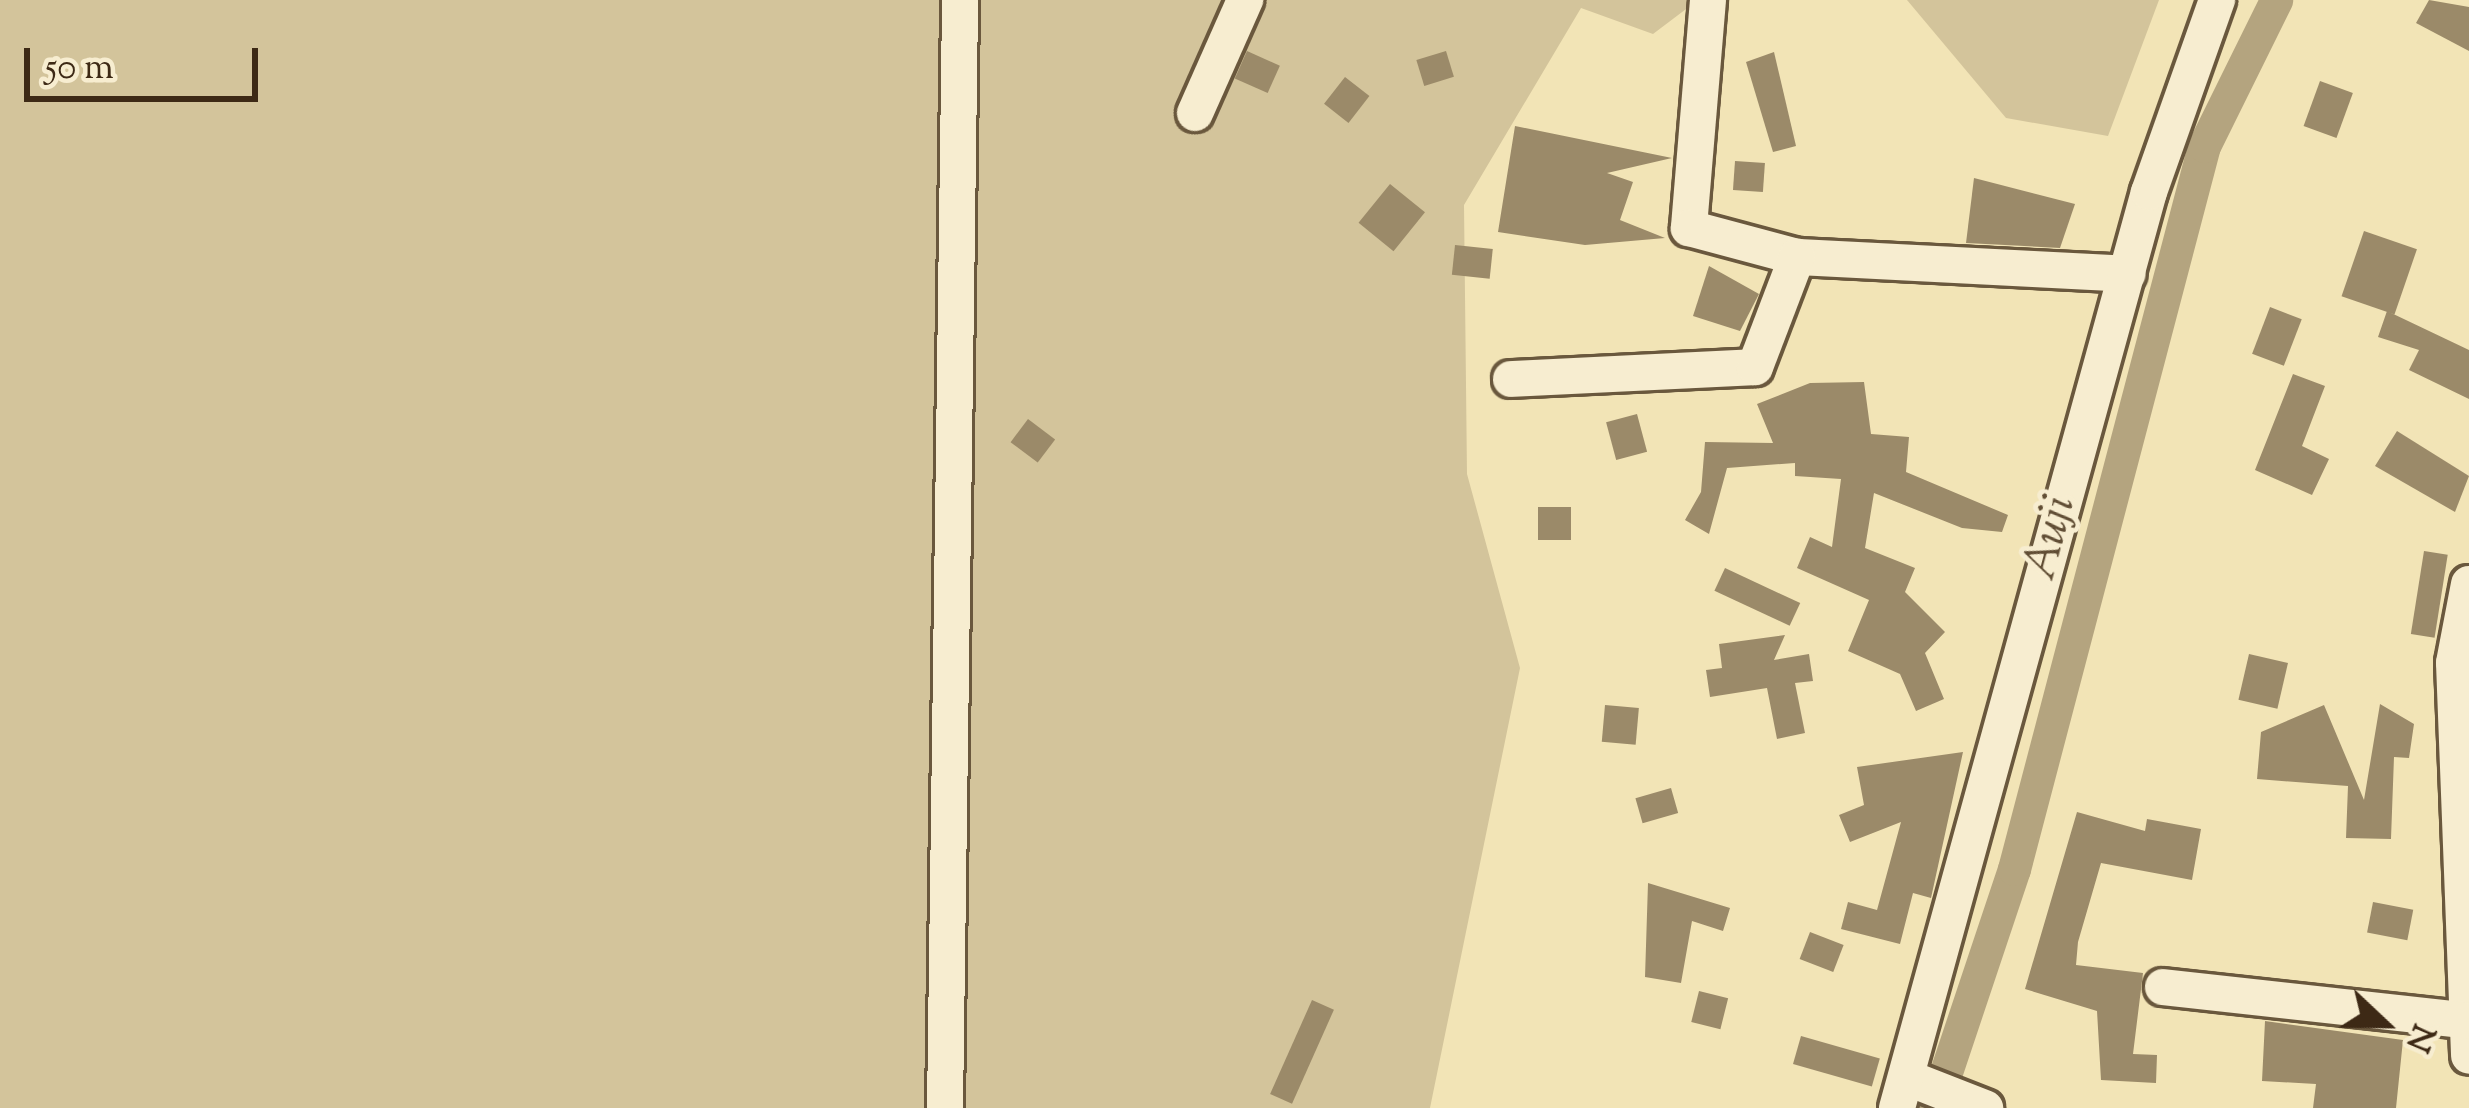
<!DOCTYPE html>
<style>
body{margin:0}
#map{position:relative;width:2469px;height:1108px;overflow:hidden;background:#f2e4b6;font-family:"Sorts Mill Goudy",serif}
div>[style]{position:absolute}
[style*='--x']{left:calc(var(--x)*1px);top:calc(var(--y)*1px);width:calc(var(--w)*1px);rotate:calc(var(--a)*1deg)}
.green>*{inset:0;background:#d3c49b}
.canal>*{height:33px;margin:-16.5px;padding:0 16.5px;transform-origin:16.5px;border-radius:16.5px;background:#b4a47f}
.building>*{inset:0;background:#9b8a69;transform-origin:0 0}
.roads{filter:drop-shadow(3px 0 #6a583d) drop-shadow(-3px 0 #6a583d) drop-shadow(0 3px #6a583d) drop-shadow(0 -3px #6a583d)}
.minor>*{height:36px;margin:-18px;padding:0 18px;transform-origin:18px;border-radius:18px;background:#f7edd0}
span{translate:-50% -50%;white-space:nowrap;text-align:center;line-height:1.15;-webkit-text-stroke:10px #f7edd0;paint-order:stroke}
.water-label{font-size:48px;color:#614e35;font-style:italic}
.north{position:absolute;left:2325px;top:964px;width:120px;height:120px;-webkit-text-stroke:9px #f7edd0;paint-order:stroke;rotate:112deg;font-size:33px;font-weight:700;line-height:48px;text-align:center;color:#3d2915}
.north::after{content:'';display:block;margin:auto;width:42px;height:54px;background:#3d2915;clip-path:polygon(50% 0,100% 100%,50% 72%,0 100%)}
.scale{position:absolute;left:24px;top:48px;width:234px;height:54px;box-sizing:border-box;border:6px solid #3d2915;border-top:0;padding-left:15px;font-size:36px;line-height:42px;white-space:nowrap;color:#3d2915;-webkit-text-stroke:9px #f7edd0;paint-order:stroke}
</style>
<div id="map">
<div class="green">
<i style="clip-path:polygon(0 0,1698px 0,1653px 34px,1581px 8px,1464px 205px,1467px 474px,1520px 668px,1430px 1108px,0 1108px)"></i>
<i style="clip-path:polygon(1907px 0,2159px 0,2108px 136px,2006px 118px)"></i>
</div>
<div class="canal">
<i style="--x:1934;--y:1108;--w:252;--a:-71.5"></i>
<i style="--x:2014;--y:869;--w:748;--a:-75.28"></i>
<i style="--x:2204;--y:146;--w:163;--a:-63.7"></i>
</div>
<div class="building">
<i style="clip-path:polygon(2429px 0,2469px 7px,2469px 51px,2416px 23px)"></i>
<i style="left:1247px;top:51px;width:36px;height:30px;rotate:24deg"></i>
<i style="left:1446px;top:51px;width:27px;height:31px;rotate:73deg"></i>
<i style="clip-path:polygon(1774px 52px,1796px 146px,1773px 152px,1746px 62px)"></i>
<i style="left:1345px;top:77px;width:31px;height:34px;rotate:38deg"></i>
<i style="left:2320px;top:81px;width:35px;height:48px;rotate:20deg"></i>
<i style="clip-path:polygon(1515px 126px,1672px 158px,1607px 173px,1633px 182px,1620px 220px,1665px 238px,1585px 245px,1498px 232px)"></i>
<i style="left:1735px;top:161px;width:30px;height:29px;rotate:4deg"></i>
<i style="clip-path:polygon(1974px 178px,2075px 204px,2060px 248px,1966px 243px)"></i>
<i style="left:1390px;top:184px;width:45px;height:50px;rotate:39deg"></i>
<i style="left:2364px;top:231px;width:56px;height:69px;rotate:19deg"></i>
<i style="left:1455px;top:245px;width:38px;height:30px;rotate:6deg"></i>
<i style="clip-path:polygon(1709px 266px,1759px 294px,1740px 331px,1693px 316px)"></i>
<i style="left:2270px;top:307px;width:34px;height:50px;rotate:21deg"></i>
<i style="clip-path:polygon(2387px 311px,2469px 350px,2469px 399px,2409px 370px,2419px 350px,2378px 337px)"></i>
<i style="clip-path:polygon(2293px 374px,2325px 386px,2302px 446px,2329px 459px,2312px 495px,2255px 470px)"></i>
<i style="clip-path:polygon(1864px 382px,1871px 434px,1909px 437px,1906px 472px,2008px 515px,2002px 532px,1962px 528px,1874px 493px,1865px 548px,1915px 568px,1905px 592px,1945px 632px,1925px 653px,1944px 699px,1916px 711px,1900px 674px,1848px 651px,1869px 600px,1797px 568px,1810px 537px,1832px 547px,1841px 479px,1795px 476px,1795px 463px,1727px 468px,1709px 534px,1685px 520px,1701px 492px,1705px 442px,1773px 443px,1757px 404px,1810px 383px)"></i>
<i style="left:1637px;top:414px;width:39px;height:32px;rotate:75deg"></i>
<i style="left:1028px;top:419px;width:34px;height:29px;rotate:37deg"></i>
<i style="clip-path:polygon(2397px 431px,2469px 476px,2455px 512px,2375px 466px)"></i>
<i style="left:1538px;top:507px;width:33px;height:33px"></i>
<i style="left:2424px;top:551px;width:24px;height:84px;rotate:9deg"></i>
<i style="left:1725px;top:568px;width:83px;height:25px;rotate:25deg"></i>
<i style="clip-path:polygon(1785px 635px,1774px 660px,1809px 654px,1813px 681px,1795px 683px,1805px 733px,1777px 739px,1767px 688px,1710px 697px,1706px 670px,1722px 668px,1719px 644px)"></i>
<i style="left:2249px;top:654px;width:40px;height:47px;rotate:13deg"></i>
<i style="clip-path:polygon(2380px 704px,2414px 724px,2409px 758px,2394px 757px,2391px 839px,2346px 838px,2348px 786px,2257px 779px,2261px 732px,2324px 705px,2364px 800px)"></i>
<i style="left:1605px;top:705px;width:34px;height:37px;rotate:5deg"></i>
<i style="clip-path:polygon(1963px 752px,1931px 898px,1913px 893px,1900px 944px,1841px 929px,1848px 902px,1877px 910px,1901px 822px,1850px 842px,1839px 815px,1864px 805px,1857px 767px)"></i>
<i style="left:1671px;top:788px;width:26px;height:37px;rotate:74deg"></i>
<i style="clip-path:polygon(2077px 812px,2145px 831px,2147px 819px,2201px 829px,2192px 880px,2101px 863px,2078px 942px,2076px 965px,2143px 973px,2133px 1054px,2157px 1055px,2156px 1083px,2101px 1080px,2097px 1011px,2025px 989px)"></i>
<i style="clip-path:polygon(1648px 883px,1730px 908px,1723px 931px,1692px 921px,1681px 983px,1645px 977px)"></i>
<i style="left:2373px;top:902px;width:41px;height:31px;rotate:11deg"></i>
<i style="left:1810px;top:932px;width:36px;height:29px;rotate:21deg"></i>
<i style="left:1699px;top:991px;width:30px;height:32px;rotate:14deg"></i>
<i style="left:1312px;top:1000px;width:24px;height:103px;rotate:24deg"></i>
<i style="clip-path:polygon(2265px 1021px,2403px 1040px,2396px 1108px,2313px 1108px,2316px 1084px,2262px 1081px)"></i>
<i style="left:1801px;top:1036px;width:82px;height:29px;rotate:16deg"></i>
</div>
<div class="roads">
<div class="minor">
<i style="--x:1708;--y:0;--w:229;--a:94.8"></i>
<i style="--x:1689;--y:228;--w:112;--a:15"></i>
<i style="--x:1797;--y:257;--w:331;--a:2.9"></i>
<i style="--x:1195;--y:113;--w:124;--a:-66.1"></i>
<i style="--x:1511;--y:379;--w:244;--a:-2.8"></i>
<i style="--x:1755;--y:367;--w:118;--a:-69.1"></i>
<i style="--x:2469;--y:584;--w:80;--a:100.8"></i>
<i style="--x:2454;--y:663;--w:393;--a:87.8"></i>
<i style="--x:2163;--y:987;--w:302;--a:6.3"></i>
<i style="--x:1908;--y:1078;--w:83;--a:21.3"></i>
<i style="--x:945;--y:1108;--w:1108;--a:-89.22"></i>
<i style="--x:1897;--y:1108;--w:950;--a:-74.62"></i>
<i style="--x:2149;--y:192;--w:204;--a:-70.5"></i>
</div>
</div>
<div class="water-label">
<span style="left:2051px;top:538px;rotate:-75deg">Auji</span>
</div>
<div class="north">N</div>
<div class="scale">50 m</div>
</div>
